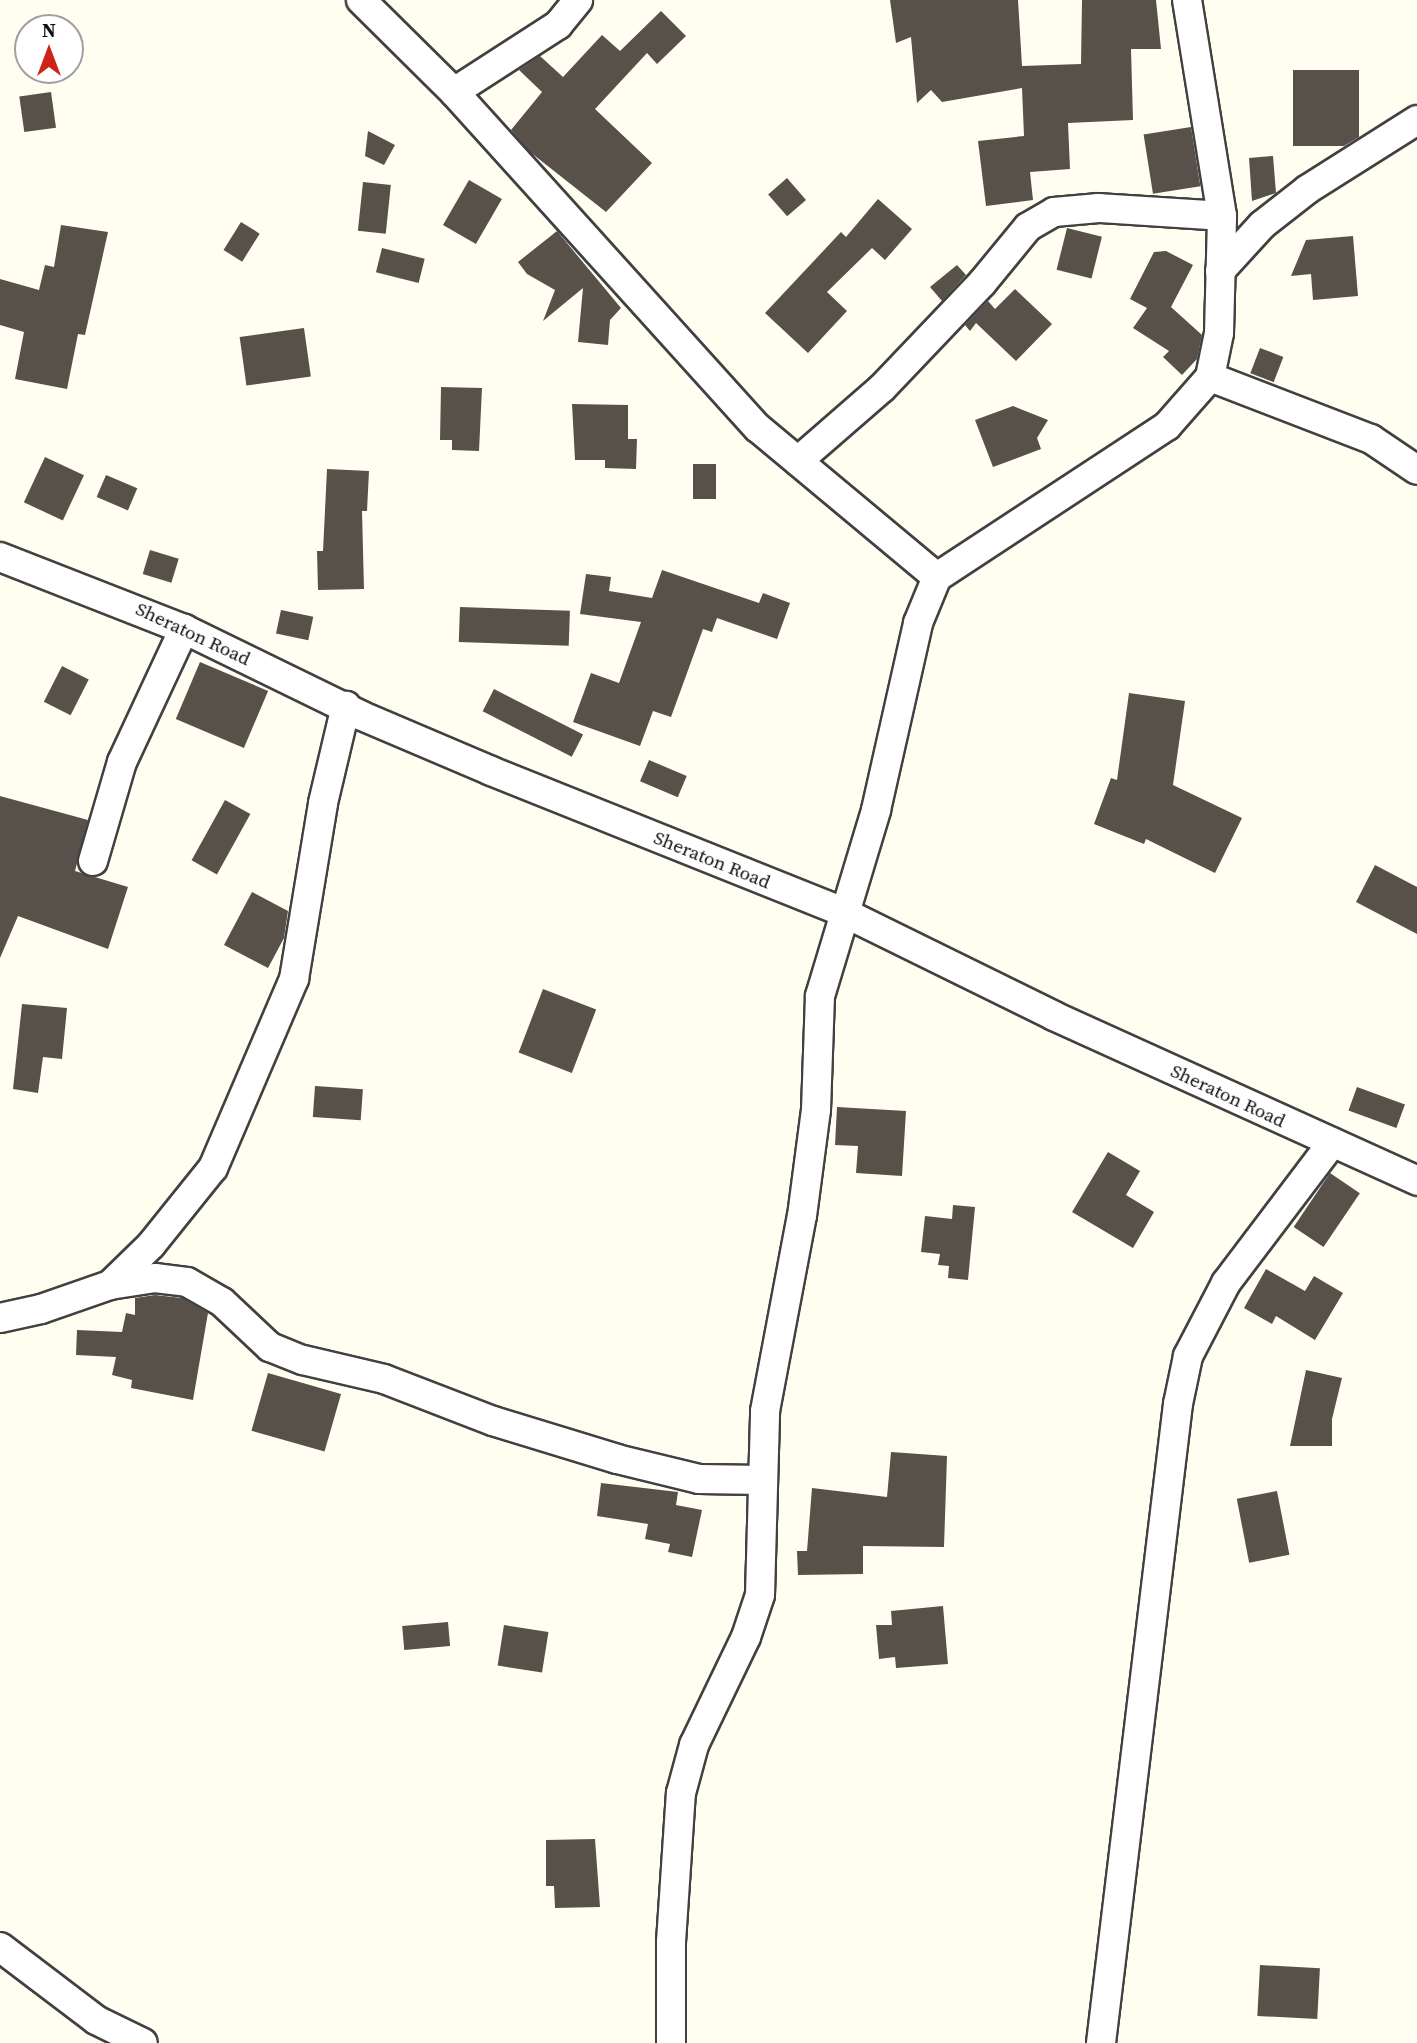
<!DOCTYPE html>
<style>
body{margin:0}
#map{position:relative;width:1417px;height:2043px;overflow:hidden;background:#fffef0;font-family:"Source Serif 4",serif}
div>[style]{position:absolute}
[style*='--x']{left:calc(var(--x)*1px);top:calc(var(--y)*1px);width:calc(var(--w)*1px);rotate:calc(var(--a)*1deg)}
.building>*{inset:0;background:#585149;transform-origin:0 0}
.roads{filter:drop-shadow(2px 0 #414141) drop-shadow(-2px 0 #414141) drop-shadow(0 2px #414141) drop-shadow(0 -2px #414141)}
.minor>*{height:28px;margin:-14px;padding:0 14px;transform-origin:14px;border-radius:14px;background:#fff}
span{translate:-50% -50%;white-space:nowrap;text-align:center;line-height:1.15;-webkit-text-stroke:7px #fff;paint-order:stroke}
.street-label{font-size:19px;color:#0e0e0e}
.north{position:absolute;left:14px;top:14px;width:70px;height:70px;box-sizing:border-box;background:#fff;border:2px solid #9f9f9f;border-radius:50%;rotate:0deg;font-size:19px;font-weight:700;line-height:28px;text-align:center;color:#0e0e0e}
.north::after{content:'';display:block;margin:auto;width:24px;height:32px;background:#cd2417;clip-path:polygon(50% 0,100% 100%,50% 72%,0 100%)}
</style>
<div id="map">
<div class="building">
<i style="clip-path:polygon(890px 0,1018px 0,1022px 66px,1081px 64px,1082px 0,1156px 0,1161px 49px,1131px 49px,1133px 120px,1068px 123px,1070px 169px,1030px 172px,1033px 200px,986px 206px,978px 141px,1024px 136px,1022px 88px,942px 102px,931px 90px,917px 103px,911px 37px,896px 43px)"></i>
<i style="clip-path:polygon(661px 11px,686px 36px,657px 64px,647px 53px,595px 109px,652px 163px,606px 212px,530px 152px,511px 130px,542px 92px,519px 70px,540px 56px,563px 77px,602px 35px,620px 51px)"></i>
<i style="clip-path:polygon(1293px 70px,1359px 70px,1359px 137px,1344px 146px,1293px 146px)"></i>
<i style="left:51px;top:92px;width:36px;height:32px;rotate:82deg"></i>
<i style="left:1191px;top:127px;width:60px;height:48px;rotate:81deg"></i>
<i style="clip-path:polygon(368px 131px,395px 145px,384px 165px,365px 156px)"></i>
<i style="clip-path:polygon(1273px 156px,1276px 193px,1252px 201px,1249px 158px)"></i>
<i style="left:787px;top:178px;width:29px;height:25px;rotate:49deg"></i>
<i style="left:469px;top:180px;width:38px;height:52px;rotate:30deg"></i>
<i style="left:363px;top:182px;width:28px;height:49px;rotate:6deg"></i>
<i style="clip-path:polygon(878px 199px,912px 229px,885px 260px,872px 248px,827px 292px,847px 311px,808px 353px,765px 313px,841px 232px,846px 237px)"></i>
<i style="left:241px;top:222px;width:22px;height:33px;rotate:32deg"></i>
<i style="clip-path:polygon(61px 225px,108px 232px,85px 335px,78px 334px,67px 389px,15px 379px,24px 332px,0 325px,0 279px,39px 290px,45px 265px,54px 267px)"></i>
<i style="left:1067px;top:228px;width:36px;height:43px;rotate:14deg"></i>
<i style="clip-path:polygon(557px 231px,621px 308px,610px 320px,608px 345px,578px 342px,583px 288px,543px 321px,555px 290px,527px 274px,518px 262px)"></i>
<i style="clip-path:polygon(1353px 236px,1358px 296px,1313px 300px,1311px 274px,1291px 276px,1306px 240px)"></i>
<i style="left:382px;top:248px;width:44px;height:25px;rotate:14deg"></i>
<i style="clip-path:polygon(1166px 251px,1193px 265px,1171px 307px,1202px 335px,1197px 359px,1182px 375px,1163px 357px,1169px 351px,1133px 328px,1147px 308px,1130px 299px,1154px 252px)"></i>
<i style="clip-path:polygon(957px 265px,966px 275px,942px 301px,930px 287px)"></i>
<i style="clip-path:polygon(1015px 289px,1052px 324px,1016px 361px,976px 323px,970px 331px,965px 325px,988px 301px,995px 309px)"></i>
<i style="left:304px;top:328px;width:49px;height:65px;rotate:82deg"></i>
<i style="left:1260px;top:348px;width:25px;height:27px;rotate:21deg"></i>
<i style="clip-path:polygon(441px 387px,482px 388px,479px 451px,452px 450px,452px 440px,440px 440px)"></i>
<i style="clip-path:polygon(572px 404px,628px 405px,628px 439px,637px 439px,636px 469px,605px 468px,605px 460px,575px 460px)"></i>
<i style="clip-path:polygon(1013px 406px,1048px 420px,1037px 438px,1041px 449px,993px 467px,975px 420px)"></i>
<i style="left:45px;top:457px;width:43px;height:50px;rotate:25deg"></i>
<i style="left:693px;top:464px;width:23px;height:35px"></i>
<i style="clip-path:polygon(327px 469px,369px 471px,367px 511px,362px 511px,364px 589px,318px 590px,317px 551px,323px 551px)"></i>
<i style="left:106px;top:475px;width:34px;height:24px;rotate:23deg"></i>
<i style="left:150px;top:550px;width:30px;height:25px;rotate:17deg"></i>
<i style="clip-path:polygon(662px 570px,759px 603px,763px 593px,790px 603px,777px 639px,717px 618px,712px 632px,703px 629px,671px 717px,653px 711px,640px 746px,573px 722px,591px 673px,619px 683px,641px 622px,580px 614px,586px 574px,611px 577px,609px 591px,652px 598px)"></i>
<i style="left:460px;top:607px;width:110px;height:35px;rotate:2deg"></i>
<i style="left:281px;top:610px;width:33px;height:24px;rotate:12deg"></i>
<i style="left:200px;top:662px;width:74px;height:62px;rotate:23deg"></i>
<i style="left:62px;top:666px;width:30px;height:40px;rotate:27deg"></i>
<i style="left:494px;top:689px;width:100px;height:25px;rotate:27deg"></i>
<i style="clip-path:polygon(1129px 693px,1185px 701px,1173px 785px,1242px 818px,1215px 873px,1146px 839px,1144px 844px,1094px 824px,1111px 778px,1117px 780px)"></i>
<i style="left:649px;top:760px;width:41px;height:23px;rotate:23deg"></i>
<i style="clip-path:polygon(0 796px,88px 820px,75px 871px,128px 887px,108px 949px,18px 916px,0 958px)"></i>
<i style="left:225px;top:800px;width:29px;height:69px;rotate:29deg"></i>
<i style="clip-path:polygon(1375px 865px,1417px 887px,1417px 934px,1356px 902px)"></i>
<i style="clip-path:polygon(252px 892px,288px 911px,284px 938px,268px 968px,224px 945px)"></i>
<i style="left:543px;top:989px;width:57px;height:68px;rotate:21deg"></i>
<i style="clip-path:polygon(22px 1004px,67px 1008px,62px 1059px,43px 1057px,38px 1093px,13px 1089px)"></i>
<i style="left:315px;top:1086px;width:48px;height:31px;rotate:4deg"></i>
<i style="left:1357px;top:1087px;width:51px;height:25px;rotate:20deg"></i>
<i style="clip-path:polygon(837px 1107px,906px 1111px,902px 1176px,856px 1173px,858px 1146px,835px 1145px)"></i>
<i style="clip-path:polygon(1108px 1152px,1140px 1171px,1126px 1195px,1154px 1212px,1133px 1248px,1072px 1212px)"></i>
<i style="left:1330px;top:1173px;width:36px;height:65px;rotate:34deg"></i>
<i style="clip-path:polygon(953px 1205px,975px 1207px,968px 1280px,948px 1278px,949px 1266px,938px 1265px,940px 1254px,921px 1252px,925px 1216px,952px 1219px)"></i>
<i style="clip-path:polygon(1266px 1269px,1305px 1291px,1314px 1276px,1343px 1293px,1315px 1340px,1276px 1316px,1272px 1324px,1244px 1308px)"></i>
<i style="clip-path:polygon(155px 1295px,182px 1298px,208px 1313px,193px 1400px,131px 1388px,132px 1380px,112px 1375px,116px 1357px,76px 1355px,77px 1330px,122px 1332px,126px 1313px,135px 1315px,135px 1298px)"></i>
<i style="clip-path:polygon(1306px 1370px,1342px 1378px,1332px 1419px,1332px 1446px,1290px 1446px)"></i>
<i style="left:268px;top:1373px;width:76px;height:60px;rotate:16deg"></i>
<i style="clip-path:polygon(891px 1452px,947px 1456px,944px 1547px,863px 1546px,863px 1574px,798px 1575px,797px 1551px,807px 1551px,812px 1488px,887px 1497px)"></i>
<i style="clip-path:polygon(601px 1483px,678px 1492px,676px 1505px,702px 1510px,692px 1557px,668px 1552px,670px 1544px,645px 1539px,648px 1524px,597px 1516px)"></i>
<i style="left:1277px;top:1491px;width:65px;height:41px;rotate:79deg"></i>
<i style="clip-path:polygon(943px 1606px,948px 1664px,896px 1668px,895px 1657px,879px 1659px,876px 1625px,892px 1625px,891px 1611px)"></i>
<i style="left:448px;top:1622px;width:24px;height:46px;rotate:85deg"></i>
<i style="left:504px;top:1625px;width:45px;height:41px;rotate:9deg"></i>
<i style="clip-path:polygon(595px 1839px,600px 1907px,555px 1908px,554px 1886px,546px 1886px,546px 1840px)"></i>
<i style="left:1260px;top:1965px;width:60px;height:51px;rotate:3deg"></i>
</div>
<div class="roads">
<div class="minor">
<i style="--x:361;--y:0;--w:131;--a:44.7"></i>
<i style="--x:454;--y:92;--w:453;--a:47.9"></i>
<i style="--x:758;--y:428;--w:233;--a:39.8"></i>
<i style="--x:454;--y:92;--w:124;--a:-32.8"></i>
<i style="--x:558;--y:25;--w:32;--a:-51"></i>
<i style="--x:1220;--y:271;--w:62;--a:-47.6"></i>
<i style="--x:1262;--y:225;--w:58;--a:-38"></i>
<i style="--x:1308;--y:189;--w:129;--a:-32.3"></i>
<i style="--x:1210;--y:377;--w:173;--a:21.1"></i>
<i style="--x:1371;--y:439;--w:55;--a:34"></i>
<i style="--x:798;--y:461;--w:111;--a:-41"></i>
<i style="--x:882;--y:388;--w:145;--a:-46.4"></i>
<i style="--x:982;--y:283;--w:72;--a:-50.6"></i>
<i style="--x:1028;--y:227;--w:30;--a:-30"></i>
<i style="--x:1054;--y:212;--w:45;--a:-5.1"></i>
<i style="--x:1099;--y:208;--w:123;--a:3.7"></i>
<i style="--x:0;--y:557;--w:198;--a:21.4"></i>
<i style="--x:184;--y:629;--w:196;--a:26"></i>
<i style="--x:360;--y:715;--w:142;--a:23.1"></i>
<i style="--x:491;--y:771;--w:379;--a:21.8"></i>
<i style="--x:843;--y:912;--w:235;--a:26.2"></i>
<i style="--x:1054;--y:1016;--w:399;--a:24.4"></i>
<i style="--x:93;--y:861;--w:103;--a:-73.7"></i>
<i style="--x:122;--y:762;--w:147;--a:-65"></i>
<i style="--x:110;--y:1285;--w:57;--a:-44.3"></i>
<i style="--x:151;--y:1245;--w:99;--a:-51.2"></i>
<i style="--x:213;--y:1168;--w:206;--a:-66.8"></i>
<i style="--x:294;--y:979;--w:178;--a:-80.6"></i>
<i style="--x:323;--y:803;--w:100;--a:-76.7"></i>
<i style="--x:0;--y:1318;--w:42;--a:-12.4"></i>
<i style="--x:41;--y:1309;--w:73;--a:-19.2"></i>
<i style="--x:110;--y:1285;--w:46;--a:-8.8"></i>
<i style="--x:155;--y:1278;--w:32;--a:7"></i>
<i style="--x:187;--y:1282;--w:40;--a:29.7"></i>
<i style="--x:222;--y:1302;--w:66;--a:43.2"></i>
<i style="--x:270;--y:1347;--w:35;--a:22"></i>
<i style="--x:303;--y:1360;--w:83;--a:13.2"></i>
<i style="--x:384;--y:1379;--w:117;--a:21.1"></i>
<i style="--x:493;--y:1421;--w:130;--a:17"></i>
<i style="--x:617;--y:1459;--w:84;--a:13.7"></i>
<i style="--x:699;--y:1479;--w:64;--a:0.9"></i>
<i style="--x:0;--y:1947;--w:121;--a:37.2"></i>
<i style="--x:96;--y:2020;--w:52;--a:26.1"></i>
<i style="--x:671;--y:2043;--w:101;--a:-90"></i>
<i style="--x:671;--y:1942;--w:149;--a:-86.2"></i>
<i style="--x:681;--y:1793;--w:50;--a:-74.8"></i>
<i style="--x:694;--y:1745;--w:120;--a:-64.3"></i>
<i style="--x:746;--y:1637;--w:44;--a:-71.6"></i>
<i style="--x:760;--y:1595;--w:184;--a:-88.4"></i>
<i style="--x:765;--y:1411;--w:198;--a:-79.3"></i>
<i style="--x:802;--y:1216;--w:107;--a:-82.5"></i>
<i style="--x:816;--y:1110;--w:114;--a:-88"></i>
<i style="--x:820;--y:996;--w:194;--a:-73.2"></i>
<i style="--x:876;--y:810;--w:192;--a:-77.3"></i>
<i style="--x:918;--y:623;--w:50;--a:-67.6"></i>
<i style="--x:937;--y:577;--w:275;--a:-33.3"></i>
<i style="--x:1167;--y:426;--w:65;--a:-48.7"></i>
<i style="--x:1210;--y:377;--w:45;--a:-78.4"></i>
<i style="--x:1219;--y:333;--w:117;--a:-88.5"></i>
<i style="--x:1222;--y:216;--w:219;--a:-99.2"></i>
<i style="--x:1101;--y:2043;--w:644;--a:-83.13"></i>
<i style="--x:1178;--y:1404;--w:49;--a:-78.2"></i>
<i style="--x:1188;--y:1356;--w:82;--a:-62.5"></i>
<i style="--x:1226;--y:1283;--w:176;--a:-52.9"></i>
</div>
</div>
<div class="street-label">
<span style="left:193px;top:634px;rotate:25deg">Sheraton Road</span>
<span style="left:712px;top:860px;rotate:22deg">Sheraton Road</span>
<span style="left:1228px;top:1096px;rotate:25deg">Sheraton Road</span>
</div>
<div class="north">N</div>
</div>
